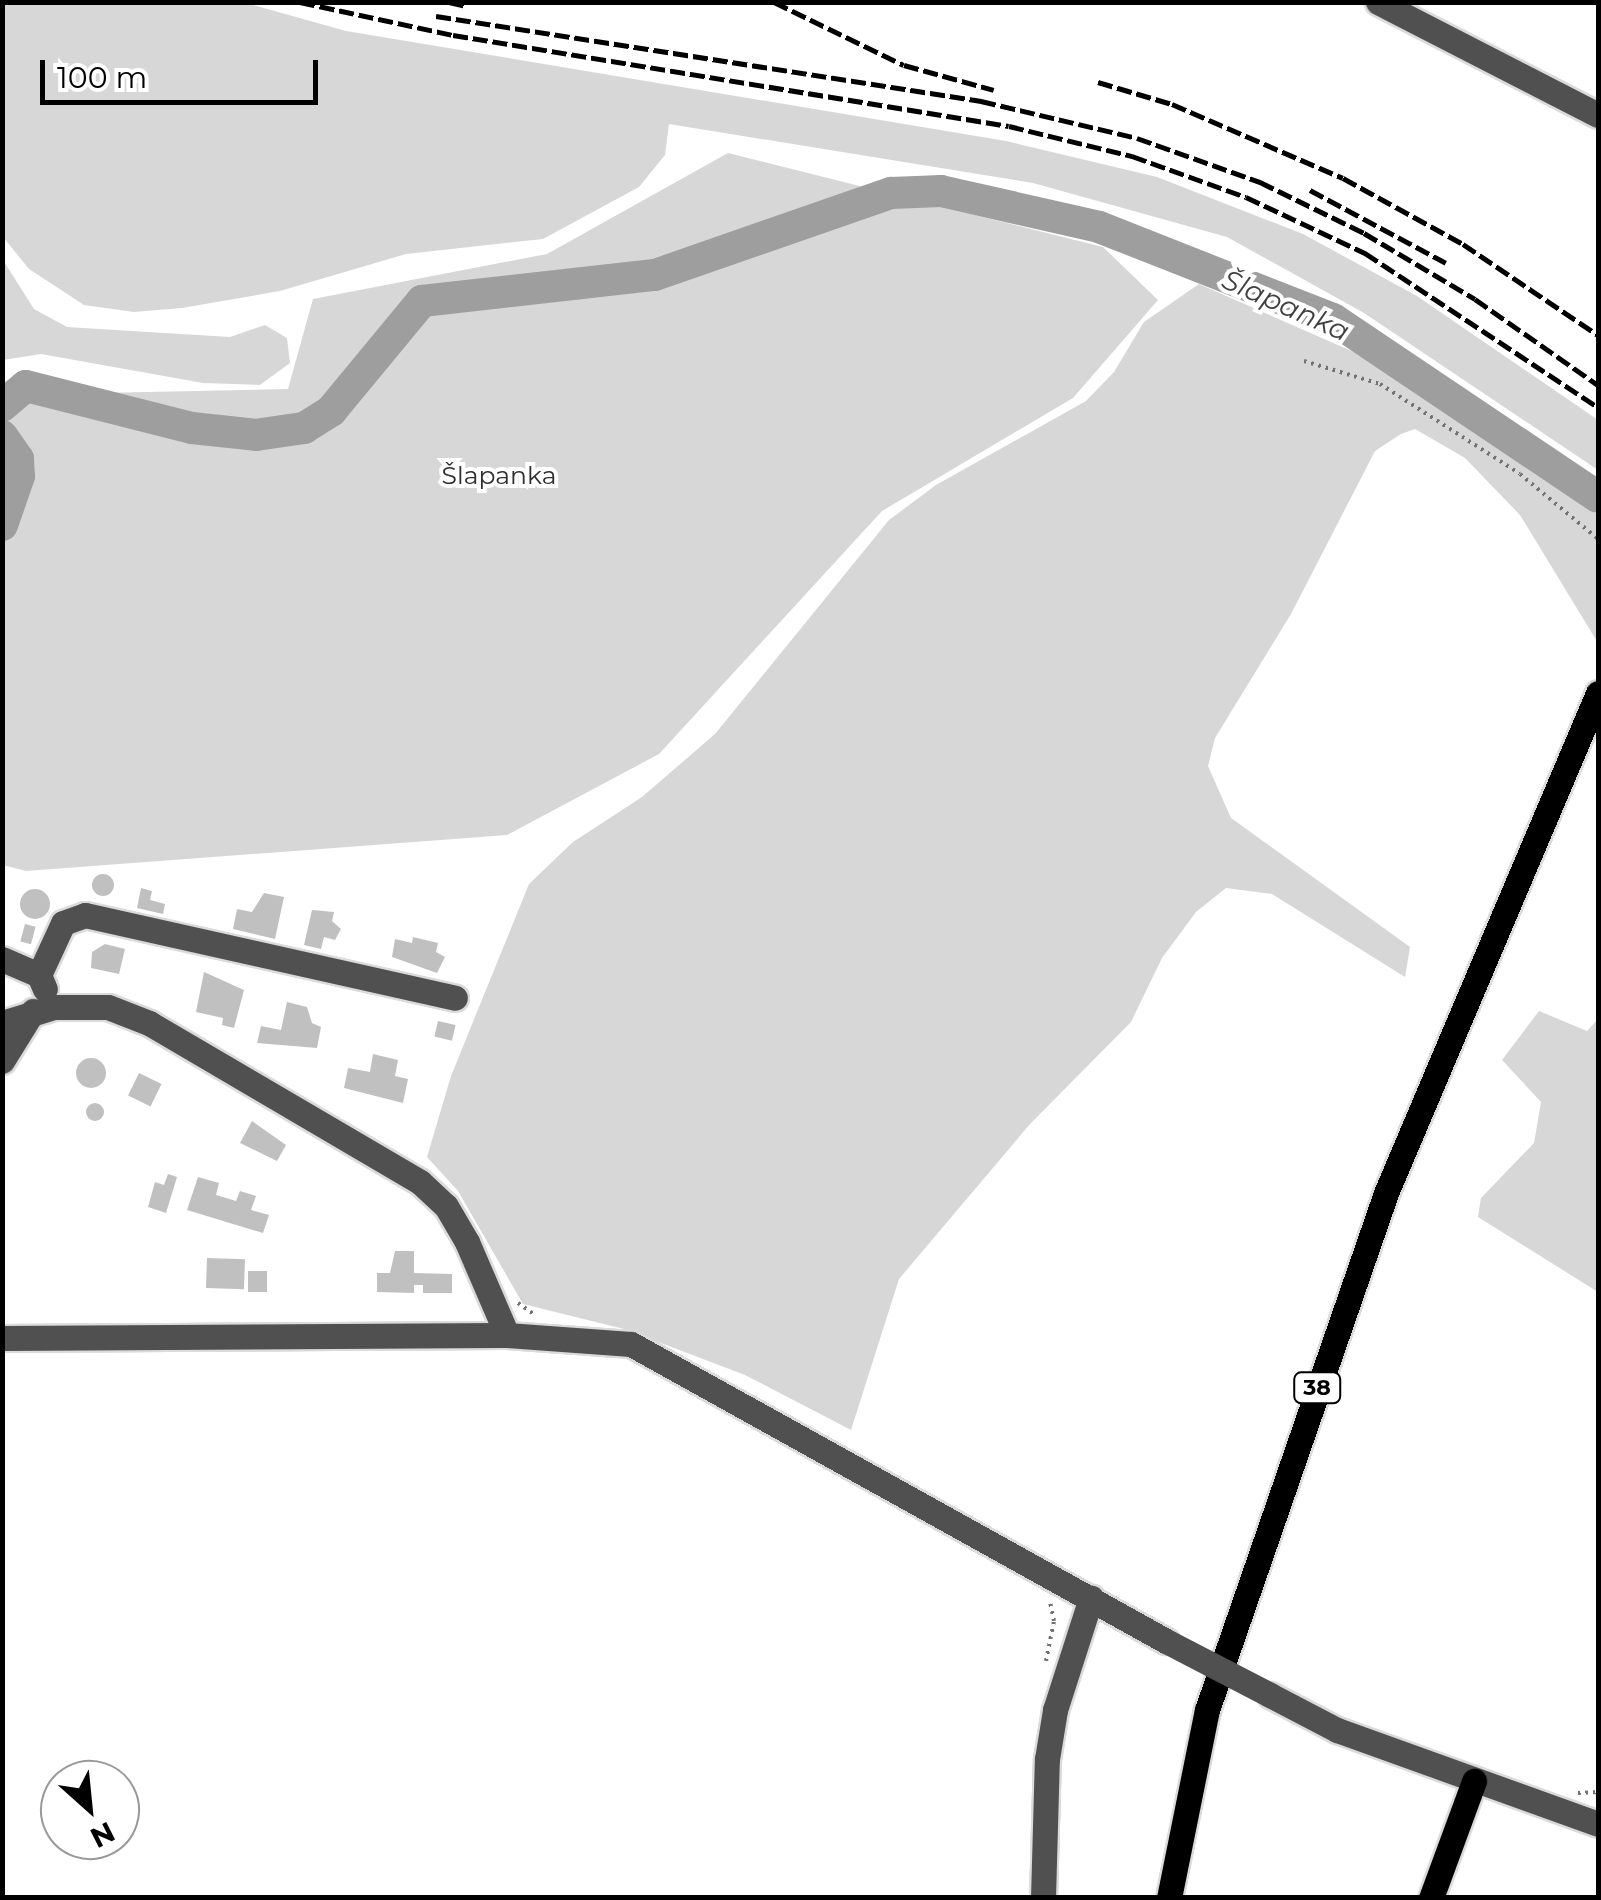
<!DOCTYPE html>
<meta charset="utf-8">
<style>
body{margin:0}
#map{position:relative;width:1601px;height:1900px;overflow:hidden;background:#fff;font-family:Montserrat,sans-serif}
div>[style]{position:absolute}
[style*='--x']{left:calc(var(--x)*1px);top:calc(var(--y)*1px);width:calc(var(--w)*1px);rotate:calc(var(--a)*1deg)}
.green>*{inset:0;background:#d7d7d7}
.river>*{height:32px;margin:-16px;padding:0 16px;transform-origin:16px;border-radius:16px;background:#9e9e9e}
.building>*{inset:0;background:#c0c0c0;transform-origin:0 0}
.round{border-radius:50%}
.path>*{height:4px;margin-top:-2px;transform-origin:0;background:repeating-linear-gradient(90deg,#727272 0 2.5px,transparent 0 7.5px)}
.roads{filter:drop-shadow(2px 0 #dbdbdb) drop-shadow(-2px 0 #dbdbdb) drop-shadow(0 2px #dbdbdb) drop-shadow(0 -2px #dbdbdb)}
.minor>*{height:25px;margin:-12.5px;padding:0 12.5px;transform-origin:12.5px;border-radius:12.5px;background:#505050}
.major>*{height:25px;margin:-12.5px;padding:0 12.5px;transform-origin:12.5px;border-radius:12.5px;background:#000}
.rail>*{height:5px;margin-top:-2.5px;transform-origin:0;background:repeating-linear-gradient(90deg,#000 0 15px,transparent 0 20px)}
.minor-bridge>*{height:25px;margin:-12.5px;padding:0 12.5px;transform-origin:12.5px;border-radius:12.5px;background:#505050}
span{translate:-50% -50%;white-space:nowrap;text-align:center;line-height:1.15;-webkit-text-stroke:8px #fff;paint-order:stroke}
.shield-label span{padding:2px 8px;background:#fff;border:2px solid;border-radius:8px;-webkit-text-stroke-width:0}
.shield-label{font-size:22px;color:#000;font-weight:700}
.park-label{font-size:25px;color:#2e2e2e}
.water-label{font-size:28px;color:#3f3f3f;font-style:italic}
.frame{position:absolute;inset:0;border:5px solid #000;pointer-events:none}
.north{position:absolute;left:40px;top:1760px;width:100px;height:100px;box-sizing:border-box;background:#fff;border:2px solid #999;border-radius:50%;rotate:153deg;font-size:28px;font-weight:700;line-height:40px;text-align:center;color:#000}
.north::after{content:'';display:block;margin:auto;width:35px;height:45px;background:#000;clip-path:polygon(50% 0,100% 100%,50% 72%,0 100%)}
.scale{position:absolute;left:40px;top:60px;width:278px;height:45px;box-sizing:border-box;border:5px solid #000;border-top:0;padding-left:12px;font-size:30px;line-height:35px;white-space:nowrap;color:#000;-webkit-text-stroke:8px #fff;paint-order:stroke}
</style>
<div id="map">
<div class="green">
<i style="clip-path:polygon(2px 3px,246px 3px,346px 31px,1006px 141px,1157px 177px,1303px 234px,1417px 296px,1598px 420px,1598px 470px,1364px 313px,1227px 237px,1033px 183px,669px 124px,665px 155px,639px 187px,543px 239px,406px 254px,280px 291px,182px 308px,134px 312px,84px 305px,29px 269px,3px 237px)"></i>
<i style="clip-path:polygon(728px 153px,1103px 247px,1158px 300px,1073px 398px,882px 511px,659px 754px,507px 835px,26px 871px,3px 865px,3px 395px,288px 389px,313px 299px,547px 254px)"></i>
<i style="clip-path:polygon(3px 260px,34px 309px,67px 327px,230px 337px,265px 325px,287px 338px,290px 363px,260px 385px,203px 383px,41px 354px,3px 360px)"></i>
<i style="clip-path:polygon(1199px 284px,1363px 356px,1598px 515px,1598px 643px,1520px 515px,1465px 458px,1415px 429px,1401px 434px,1375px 451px,1291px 614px,1215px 738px,1208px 766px,1231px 818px,1410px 947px,1405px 977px,1272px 894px,1226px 888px,1196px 912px,1162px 958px,1131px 1022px,1030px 1124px,899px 1279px,851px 1430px,745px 1375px,624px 1329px,523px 1304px,458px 1191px,427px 1157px,451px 1076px,529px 884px,573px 842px,642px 797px,715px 734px,889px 520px,936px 485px,1086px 401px,1114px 372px,1144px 322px)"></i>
<i style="clip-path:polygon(1539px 1011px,1587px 1031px,1598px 1019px,1598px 1292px,1478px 1217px,1481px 1198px,1534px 1143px,1541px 1102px,1502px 1060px)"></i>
</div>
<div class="river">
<i style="--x:2;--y:406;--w:31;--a:-40"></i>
<i style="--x:26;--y:386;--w:171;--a:14.2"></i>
<i style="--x:192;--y:428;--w:64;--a:6.2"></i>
<i style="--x:256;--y:435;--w:49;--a:-8.3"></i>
<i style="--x:304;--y:428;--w:32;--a:-32"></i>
<i style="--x:331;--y:411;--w:143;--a:-50.4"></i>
<i style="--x:422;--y:301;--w:234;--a:-6.4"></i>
<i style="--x:655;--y:275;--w:250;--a:-19.2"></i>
<i style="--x:891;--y:193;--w:50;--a:-2.3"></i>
<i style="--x:941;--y:191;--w:162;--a:12.8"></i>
<i style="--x:1099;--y:227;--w:251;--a:21.5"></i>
<i style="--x:1333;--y:319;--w:319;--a:33.9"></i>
<i style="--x:2;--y:436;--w:28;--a:55"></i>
<i style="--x:18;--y:459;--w:17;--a:87"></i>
<i style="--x:19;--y:476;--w:52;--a:109.1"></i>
</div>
<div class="building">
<i class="round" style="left:92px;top:874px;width:22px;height:22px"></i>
<i style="clip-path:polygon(141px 888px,152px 891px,150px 900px,165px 904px,163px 914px,137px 908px)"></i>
<i class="round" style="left:20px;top:889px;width:30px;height:30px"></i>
<i style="clip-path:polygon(264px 893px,284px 897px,275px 939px,233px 929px,237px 909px,252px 912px)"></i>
<i style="clip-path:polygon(312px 910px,334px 912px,332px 921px,341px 929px,335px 940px,324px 937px,321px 949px,304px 945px)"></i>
<i style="left:25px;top:924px;width:11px;height:18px;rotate:15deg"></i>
<i style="clip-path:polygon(413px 937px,438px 943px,436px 952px,445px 957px,437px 973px,392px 957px,395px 939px,412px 943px)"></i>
<i style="clip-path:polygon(105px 944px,125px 949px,119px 974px,91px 968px,92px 952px)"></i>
<i style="clip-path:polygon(204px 972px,244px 990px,234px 1028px,222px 1025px,223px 1018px,196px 1012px)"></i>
<i style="clip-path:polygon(287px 1002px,307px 1007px,312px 1023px,321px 1027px,317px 1048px,257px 1043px,261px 1026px,281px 1030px)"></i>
<i style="left:438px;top:1021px;width:18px;height:16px;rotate:13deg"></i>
<i style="clip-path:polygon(373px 1054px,398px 1060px,395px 1076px,408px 1079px,403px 1103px,344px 1088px,348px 1068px,370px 1072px)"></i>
<i class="round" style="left:76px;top:1058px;width:30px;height:30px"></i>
<i style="left:139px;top:1073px;width:25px;height:25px;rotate:26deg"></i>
<i class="round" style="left:86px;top:1103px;width:18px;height:18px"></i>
<i style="clip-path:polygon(252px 1121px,286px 1145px,277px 1161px,240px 1143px)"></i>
<i style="clip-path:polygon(168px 1174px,177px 1177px,166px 1213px,148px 1207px,155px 1182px,164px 1185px)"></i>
<i style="clip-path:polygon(198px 1177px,219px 1183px,216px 1195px,236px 1201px,240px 1191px,256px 1196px,251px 1210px,269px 1215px,263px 1233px,187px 1210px)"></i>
<i style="clip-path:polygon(395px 1251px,414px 1251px,414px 1273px,452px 1274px,452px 1293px,423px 1293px,423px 1285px,414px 1285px,414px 1293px,377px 1292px,377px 1273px,390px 1273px)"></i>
<i style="left:207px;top:1258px;width:38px;height:30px;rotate:2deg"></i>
<i style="left:248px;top:1271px;width:19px;height:21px"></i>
</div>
<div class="path">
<i style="--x:1304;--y:361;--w:79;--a:16.8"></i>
<i style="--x:1380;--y:384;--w:166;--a:32.7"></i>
<i style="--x:1520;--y:474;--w:102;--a:39.8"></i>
<i style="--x:518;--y:1303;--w:21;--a:35"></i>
<i style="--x:1046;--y:1661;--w:41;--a:-78.7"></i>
<i style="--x:1054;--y:1621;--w:19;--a:-102"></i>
<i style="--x:1578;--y:1793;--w:20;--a:-3"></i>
</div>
<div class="roads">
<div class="minor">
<i style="--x:1378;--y:2;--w:247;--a:27.2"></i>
<i style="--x:2;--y:959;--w:40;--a:23.4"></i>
<i style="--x:39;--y:975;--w:15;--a:67"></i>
<i style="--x:39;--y:975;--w:57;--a:-65.2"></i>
<i style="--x:63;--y:923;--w:23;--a:-20"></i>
<i style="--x:85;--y:915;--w:379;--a:12.6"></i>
<i style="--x:2;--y:1023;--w:54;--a:-17.1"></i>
<i style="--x:54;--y:1007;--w:54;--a:0"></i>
<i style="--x:108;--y:1007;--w:44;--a:21.3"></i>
<i style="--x:149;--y:1023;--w:314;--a:30.4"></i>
<i style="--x:420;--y:1182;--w:35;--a:43"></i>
<i style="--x:446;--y:1206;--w:42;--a:59.7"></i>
<i style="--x:467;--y:1242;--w:101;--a:66.7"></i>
<i style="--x:2;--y:1061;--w:59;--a:-58.2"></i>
<i style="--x:2;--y:1338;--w:505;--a:-0.34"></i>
<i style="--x:507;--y:1335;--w:124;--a:4.2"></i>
<i style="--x:631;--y:1344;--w:612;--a:29.04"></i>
<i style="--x:1270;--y:1695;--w:76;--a:27.6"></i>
<i style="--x:1337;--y:1730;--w:277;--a:19.8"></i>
<i style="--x:1043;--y:1898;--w:139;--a:-88.4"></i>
<i style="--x:1047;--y:1759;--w:50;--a:-80.7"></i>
<i style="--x:1055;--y:1710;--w:118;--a:-72.2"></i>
</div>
<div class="major">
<i style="--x:1169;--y:1898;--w:192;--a:-78.6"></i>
<i style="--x:1207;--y:1710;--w:547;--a:-70.9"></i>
<i style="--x:1386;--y:1193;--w:543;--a:-67.02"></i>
<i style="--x:1431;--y:1898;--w:125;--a:-69.8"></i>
</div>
</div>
<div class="rail">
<i style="--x:300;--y:2;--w:157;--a:12.2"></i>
<i style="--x:453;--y:35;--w:563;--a:9.3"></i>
<i style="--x:1009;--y:126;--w:127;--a:13.7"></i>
<i style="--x:1132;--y:156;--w:121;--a:19.8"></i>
<i style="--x:1246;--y:197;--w:132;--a:25.2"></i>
<i style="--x:1365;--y:253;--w:279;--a:33.5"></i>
<i style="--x:449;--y:2;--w:17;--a:13"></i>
<i style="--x:774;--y:2;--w:144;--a:25.9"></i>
<i style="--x:904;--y:65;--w:93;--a:15.5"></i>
<i style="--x:436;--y:16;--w:552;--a:8.86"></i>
<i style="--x:981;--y:101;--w:160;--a:13.3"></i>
<i style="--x:1137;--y:138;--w:131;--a:19.7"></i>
<i style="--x:1260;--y:182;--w:116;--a:26.1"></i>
<i style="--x:1364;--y:233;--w:129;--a:30.7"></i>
<i style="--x:1475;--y:299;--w:150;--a:35"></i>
<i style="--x:1098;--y:82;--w:77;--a:16.6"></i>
<i style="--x:1172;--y:104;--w:186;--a:23.4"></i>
<i style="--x:1343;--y:178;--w:137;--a:28.8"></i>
<i style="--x:1463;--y:244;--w:163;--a:34"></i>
<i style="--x:1310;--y:190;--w:154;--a:28.2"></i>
</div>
<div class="minor-bridge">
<i style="--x:1166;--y:1641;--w:117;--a:27.4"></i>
</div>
<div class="shield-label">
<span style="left:1317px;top:1388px">38</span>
</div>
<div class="park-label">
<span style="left:499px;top:475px">Šlapanka</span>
</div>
<div class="water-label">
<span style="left:1286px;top:305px;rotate:24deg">Šlapanka</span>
</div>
<div class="frame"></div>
<div class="north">N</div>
<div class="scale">100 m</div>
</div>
